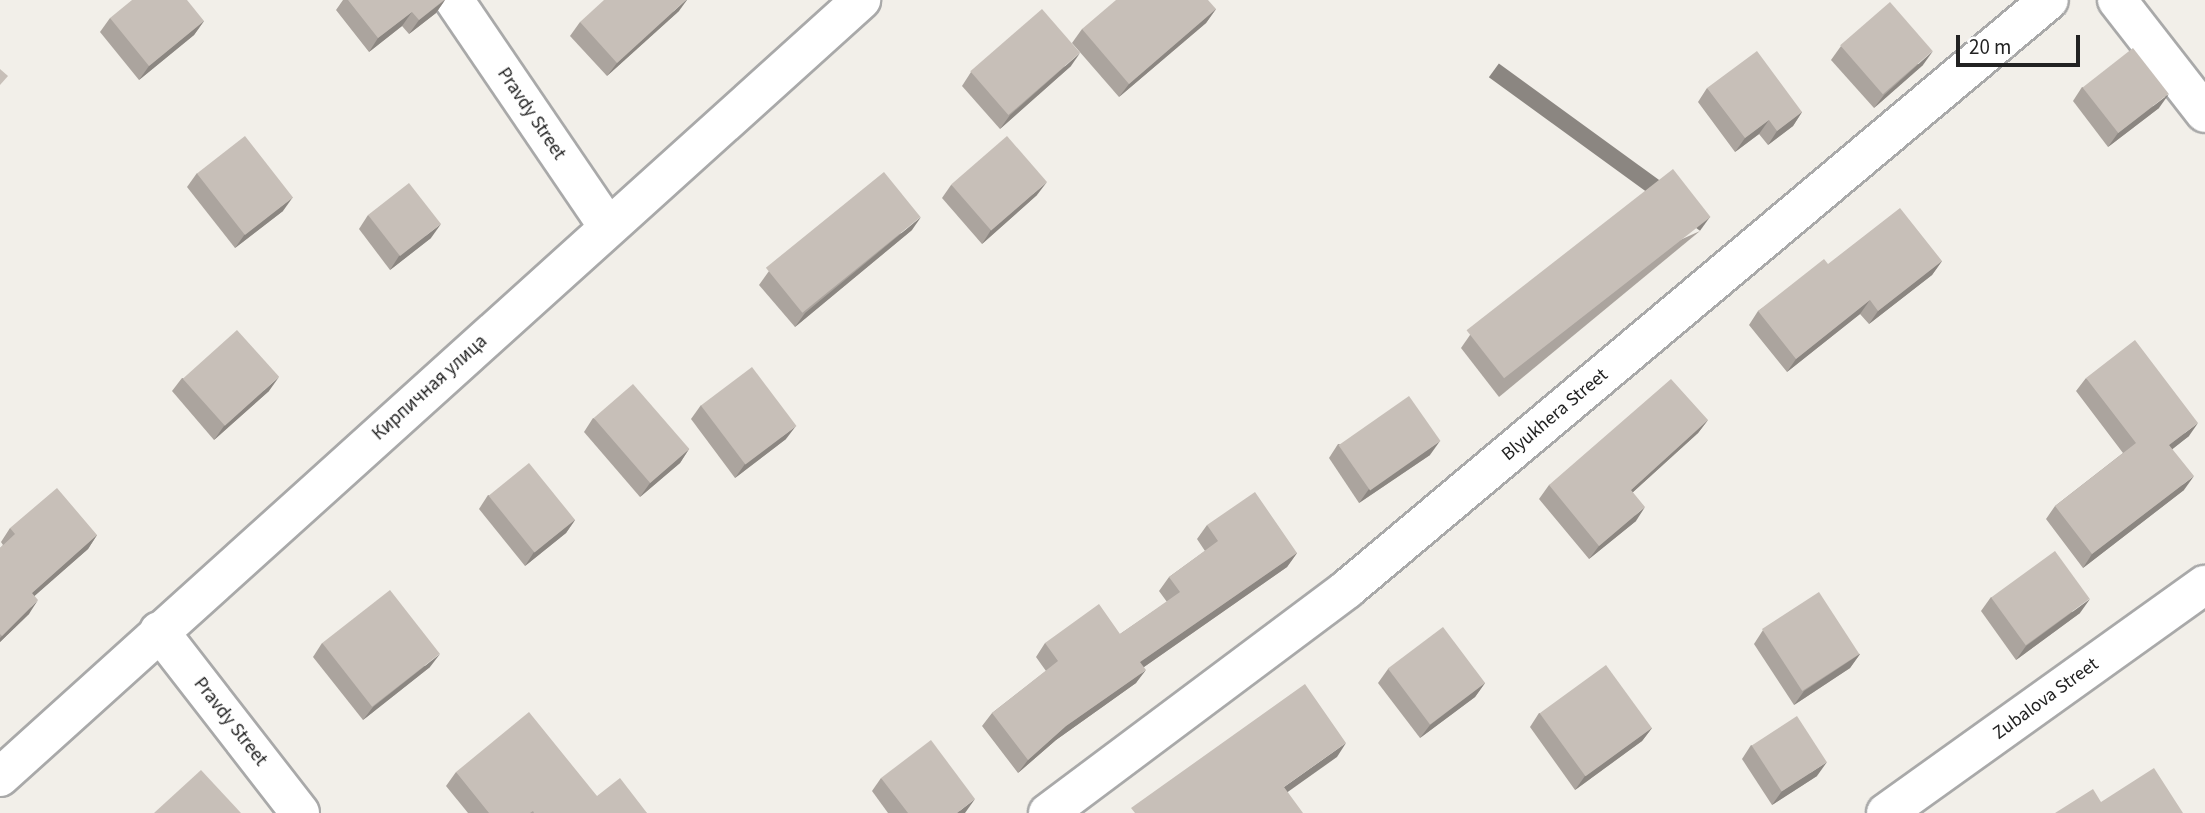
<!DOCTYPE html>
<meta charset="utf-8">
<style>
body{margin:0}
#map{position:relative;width:2205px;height:813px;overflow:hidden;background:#f2efe9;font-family:"Source Sans 3",sans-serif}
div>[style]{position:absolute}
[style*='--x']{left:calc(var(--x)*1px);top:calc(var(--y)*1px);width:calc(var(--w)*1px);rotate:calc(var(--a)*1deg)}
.roads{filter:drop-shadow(2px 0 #a9a9a9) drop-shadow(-2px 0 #a9a9a9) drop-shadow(0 2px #a9a9a9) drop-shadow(0 -2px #a9a9a9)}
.minor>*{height:38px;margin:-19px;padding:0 19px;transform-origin:19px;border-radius:19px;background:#fff}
.wall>*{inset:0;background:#aba49e}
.shaded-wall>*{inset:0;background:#8b8681;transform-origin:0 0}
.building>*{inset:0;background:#c7bfb8;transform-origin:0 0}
span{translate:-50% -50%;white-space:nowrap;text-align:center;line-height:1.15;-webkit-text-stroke:5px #fff;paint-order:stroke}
.street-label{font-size:19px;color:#222}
.scale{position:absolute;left:1956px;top:35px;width:124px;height:32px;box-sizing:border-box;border:4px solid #222;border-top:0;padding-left:9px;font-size:21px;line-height:24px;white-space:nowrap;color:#222;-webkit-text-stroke:5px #fff;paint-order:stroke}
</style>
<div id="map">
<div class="roads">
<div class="minor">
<i style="--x:454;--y:0;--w:274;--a:55.8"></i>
<i style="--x:2117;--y:0;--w:143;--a:52.1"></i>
<i style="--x:159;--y:631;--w:230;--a:52.2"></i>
<i style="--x:0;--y:777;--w:1160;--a:-42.06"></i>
<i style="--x:1048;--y:813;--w:374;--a:-36.8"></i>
<i style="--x:1347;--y:589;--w:916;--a:-40"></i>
<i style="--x:1886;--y:813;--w:392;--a:-35.6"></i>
</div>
</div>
<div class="wall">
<i style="clip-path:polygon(343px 0,445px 0,436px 13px,409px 34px,402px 26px,369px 52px,336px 10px)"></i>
<i style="clip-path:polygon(1216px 9px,1206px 23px,1119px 97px,1072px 43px,1082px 29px)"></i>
<i style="clip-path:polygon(679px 11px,607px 76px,570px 36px,580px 22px)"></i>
<i style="clip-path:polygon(110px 18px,204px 21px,194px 35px,139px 80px,100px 32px)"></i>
<i style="clip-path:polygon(1841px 46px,1923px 65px,1874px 108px,1831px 60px)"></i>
<i style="clip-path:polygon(1071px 66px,1000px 129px,962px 86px,971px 72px)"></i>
<i style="clip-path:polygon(2082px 87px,2159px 108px,2108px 147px,2073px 101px)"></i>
<i style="clip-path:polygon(1707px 88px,1802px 112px,1793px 126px,1768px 145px,1759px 134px,1735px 152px,1698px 102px)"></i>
<i style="clip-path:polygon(197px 173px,283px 211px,235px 248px,187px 187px)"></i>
<i style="clip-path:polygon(951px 185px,1037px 195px,982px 244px,942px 198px)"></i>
<i style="clip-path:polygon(368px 215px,431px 238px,390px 270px,359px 229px)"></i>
<i style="clip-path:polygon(912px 230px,795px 327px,759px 285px,769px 271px)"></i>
<i style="clip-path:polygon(1700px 231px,1499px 397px,1461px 348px,1470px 335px)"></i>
<i style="clip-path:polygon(1942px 261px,1932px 275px,1869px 324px,1860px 314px,1787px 372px,1749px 325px,1758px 311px,1828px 264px)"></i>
<i style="clip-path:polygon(182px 378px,269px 391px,214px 440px,172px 391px)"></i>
<i style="clip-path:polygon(2086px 378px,2189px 436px,2172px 449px,2184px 490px,2083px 568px,2046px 519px,2055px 506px,2123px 453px,2076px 391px)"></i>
<i style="clip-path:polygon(701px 405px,786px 439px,735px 478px,691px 419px)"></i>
<i style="clip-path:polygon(593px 418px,689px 449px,680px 463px,640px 497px,584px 432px)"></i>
<i style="clip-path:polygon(1708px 420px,1698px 433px,1633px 492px,1636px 521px,1589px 559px,1539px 499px,1549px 485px)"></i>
<i style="clip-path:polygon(1338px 444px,1430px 455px,1359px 503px,1329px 458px)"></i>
<i style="clip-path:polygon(488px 495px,575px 520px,566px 533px,525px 566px,479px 509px)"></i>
<i style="clip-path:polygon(1207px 525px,1297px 553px,1287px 567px,1144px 667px,1136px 683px,1056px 740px,1018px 773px,982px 726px,992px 713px,1046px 671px,1036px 657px,1045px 643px,1120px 634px,1167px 602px,1159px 591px,1169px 577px,1205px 551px,1197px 539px)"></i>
<i style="clip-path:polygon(10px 528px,97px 535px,88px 549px,34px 596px,29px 614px,0 642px,0 548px,3px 545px,1px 542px)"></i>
<i style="clip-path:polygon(1991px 597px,2080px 613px,2016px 660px,1981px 611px)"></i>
<i style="clip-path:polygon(1763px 630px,1860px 654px,1850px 668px,1794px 705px,1754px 644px)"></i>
<i style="clip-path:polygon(322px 643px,430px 667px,363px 720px,313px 657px)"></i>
<i style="clip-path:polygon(1388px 669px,1485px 683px,1475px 697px,1420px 738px,1378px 683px)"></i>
<i style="clip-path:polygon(1539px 713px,1652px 728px,1642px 741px,1575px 790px,1530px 727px)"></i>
<i style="clip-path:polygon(1751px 745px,1817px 776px,1772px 805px,1742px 759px)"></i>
<i style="clip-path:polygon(456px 772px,597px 796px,647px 813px,468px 813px,446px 786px)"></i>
<i style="clip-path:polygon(881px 778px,965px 813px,888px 813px,872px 791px)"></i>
</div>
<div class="shaded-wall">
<i style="clip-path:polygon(445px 0,436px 13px,409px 34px,419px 20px)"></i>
<i style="clip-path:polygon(686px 0,687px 0,679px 11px,607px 76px,617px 63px)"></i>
<i style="clip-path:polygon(1216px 9px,1206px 23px,1119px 97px,1129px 84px)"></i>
<i style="clip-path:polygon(412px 12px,402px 26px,369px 52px,378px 38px)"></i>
<i style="clip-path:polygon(204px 21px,194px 35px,139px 80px,149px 66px)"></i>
<i style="clip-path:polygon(1933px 51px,1923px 65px,1874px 108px,1884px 95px)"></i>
<i style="clip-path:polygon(1080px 53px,1071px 66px,1000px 129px,1010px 115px)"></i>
<i style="clip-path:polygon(2169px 94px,2159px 108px,2108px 147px,2118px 133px)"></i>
<i style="clip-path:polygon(1802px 112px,1793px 126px,1768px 145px,1777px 131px)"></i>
<i style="clip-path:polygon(1769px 120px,1759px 134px,1735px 152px,1745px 138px)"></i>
<i style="clip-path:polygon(1047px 182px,1037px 195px,982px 244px,991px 230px)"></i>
<i style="clip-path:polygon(293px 197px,283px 211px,235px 248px,245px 234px)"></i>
<i style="clip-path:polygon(921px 217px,912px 230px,795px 327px,805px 313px)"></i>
<i style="left:1710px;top:217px;width:17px;height:261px;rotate:126deg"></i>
<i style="clip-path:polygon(441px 224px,431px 238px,390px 270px,399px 256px)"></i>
<i style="clip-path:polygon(1942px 261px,1932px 275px,1869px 324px,1878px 311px)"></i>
<i style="clip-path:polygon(1870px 300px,1860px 314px,1787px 372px,1796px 359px)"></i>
<i style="clip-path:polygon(279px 377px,269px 391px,214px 440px,224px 426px)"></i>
<i style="clip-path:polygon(1708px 420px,1698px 433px,1621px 503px,1631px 490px)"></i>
<i style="clip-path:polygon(2198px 423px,2189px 436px,2160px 459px,2169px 445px)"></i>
<i style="clip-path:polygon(796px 426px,786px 439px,735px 478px,745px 464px)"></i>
<i style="clip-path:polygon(1440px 441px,1430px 455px,1359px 503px,1369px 489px)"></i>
<i style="clip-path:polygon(689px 449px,680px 463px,640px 497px,650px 483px)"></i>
<i style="clip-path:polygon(2194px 476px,2184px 490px,2083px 568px,2092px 554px)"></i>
<i style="clip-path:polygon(1645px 507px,1636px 521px,1589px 559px,1599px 546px)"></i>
<i style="clip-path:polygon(575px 520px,566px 533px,525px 566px,534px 552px)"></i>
<i style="clip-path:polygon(97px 535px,88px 549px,22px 607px,32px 593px)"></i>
<i style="clip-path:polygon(1297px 553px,1287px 567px,1131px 676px,1140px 662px)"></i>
<i style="clip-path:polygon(2090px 599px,2080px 613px,2016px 660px,2026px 646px)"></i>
<i style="clip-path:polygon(38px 600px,29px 614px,0 642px,0 638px)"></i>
<i style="clip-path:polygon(440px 654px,430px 667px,363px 720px,373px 707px)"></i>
<i style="clip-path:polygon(1860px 654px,1850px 668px,1794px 705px,1804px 691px)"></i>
<i style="clip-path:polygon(1146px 670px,1136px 683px,1056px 740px,1018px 773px,1028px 760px,1066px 726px)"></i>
<i style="clip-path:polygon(1485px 683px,1475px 697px,1420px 738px,1430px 725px)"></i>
<i style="clip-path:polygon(1652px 728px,1642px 741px,1575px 790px,1585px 776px)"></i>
<i style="clip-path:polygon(1346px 743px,1337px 757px,1275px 801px,1284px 787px)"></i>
<i style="clip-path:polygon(1827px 762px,1817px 776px,1772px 805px,1782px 791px)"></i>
<i style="clip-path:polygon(975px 799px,965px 813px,957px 813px)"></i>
</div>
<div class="building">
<i style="clip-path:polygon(132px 0,187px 0,204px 21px,149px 66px,110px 18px)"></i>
<i style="clip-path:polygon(348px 0,444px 0,419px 20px,412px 12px,378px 38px)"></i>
<i style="clip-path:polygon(604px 0,686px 0,617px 63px,580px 22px)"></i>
<i style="clip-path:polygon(1116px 0,1208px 0,1216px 9px,1129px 84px,1082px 29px)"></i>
<i style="left:1890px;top:2px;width:65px;height:66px;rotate:49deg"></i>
<i style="left:1042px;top:9px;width:58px;height:95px;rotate:49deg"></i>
<i style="left:2133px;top:48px;width:58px;height:64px;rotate:52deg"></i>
<i style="clip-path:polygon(1757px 51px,1802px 112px,1777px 131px,1769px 120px,1745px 138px,1707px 88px)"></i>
<i style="clip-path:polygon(0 69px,8px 76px,0 85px)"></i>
<i style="left:245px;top:136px;width:78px;height:61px;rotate:52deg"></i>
<i style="left:1007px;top:136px;width:61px;height:74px;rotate:49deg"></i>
<i style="left:1673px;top:169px;width:61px;height:262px;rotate:52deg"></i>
<i style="left:884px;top:172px;width:58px;height:152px;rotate:51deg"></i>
<i style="left:409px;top:183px;width:52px;height:52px;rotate:52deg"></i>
<i style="clip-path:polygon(1900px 208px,1942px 261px,1878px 311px,1870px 300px,1796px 359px,1758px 311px,1824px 259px,1828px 264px)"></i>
<i style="left:237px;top:330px;width:63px;height:73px;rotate:48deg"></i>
<i style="clip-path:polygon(2135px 340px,2198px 423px,2169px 445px,2194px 476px,2092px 554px,2055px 506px,2136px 443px,2086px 378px)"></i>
<i style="left:752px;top:367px;width:74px;height:64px;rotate:53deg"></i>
<i style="clip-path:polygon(1671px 379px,1708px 420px,1631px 490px,1645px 507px,1599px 546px,1549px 485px)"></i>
<i style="left:633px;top:384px;width:86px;height:52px;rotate:49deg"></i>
<i style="left:1409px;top:396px;width:55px;height:86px;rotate:55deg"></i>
<i style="left:529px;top:463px;width:73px;height:52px;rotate:51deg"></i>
<i style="clip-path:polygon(57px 488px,97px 535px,32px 593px,38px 600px,2px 636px,0 634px,0 548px,15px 534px,10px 528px)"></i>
<i style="clip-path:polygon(1255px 492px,1297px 553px,1140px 662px,1146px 670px,1066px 726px,1028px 760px,992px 713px,1058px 661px,1045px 643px,1099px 604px,1120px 634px,1180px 592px,1169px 577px,1218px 541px,1207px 525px)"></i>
<i style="left:2055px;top:551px;width:59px;height:79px;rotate:54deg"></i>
<i style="left:390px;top:590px;width:81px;height:86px;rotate:52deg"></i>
<i style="left:1819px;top:592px;width:74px;height:68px;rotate:57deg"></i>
<i style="left:1443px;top:627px;width:70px;height:69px;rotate:53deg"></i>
<i style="left:1606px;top:665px;width:78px;height:82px;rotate:54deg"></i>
<i style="clip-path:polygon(1305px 684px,1346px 743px,1284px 787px,1303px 813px,1135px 813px,1131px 808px)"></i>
<i style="clip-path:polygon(529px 712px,597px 796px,620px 778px,647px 813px,534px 813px,533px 811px,530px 813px,489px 813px,456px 772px)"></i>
<i style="left:1797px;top:716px;width:55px;height:54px;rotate:57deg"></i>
<i style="clip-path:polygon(931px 740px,975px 799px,957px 813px,908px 813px,881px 778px)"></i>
<i style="clip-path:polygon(2154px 768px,2183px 813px,2055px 813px,2093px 789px,2101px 802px)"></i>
<i style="clip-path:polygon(201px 770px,241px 813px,154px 813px)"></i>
</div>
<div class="street-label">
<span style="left:531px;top:114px;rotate:56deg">Pravdy Street</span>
<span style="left:430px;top:388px;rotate:-42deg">Кирпичная улица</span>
<span style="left:1555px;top:415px;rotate:-40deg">Blyukhera Street</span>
<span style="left:2046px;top:699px;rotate:-36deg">Zubalova Street</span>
<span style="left:230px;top:722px;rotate:52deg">Pravdy Street</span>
</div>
<div class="scale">20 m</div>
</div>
